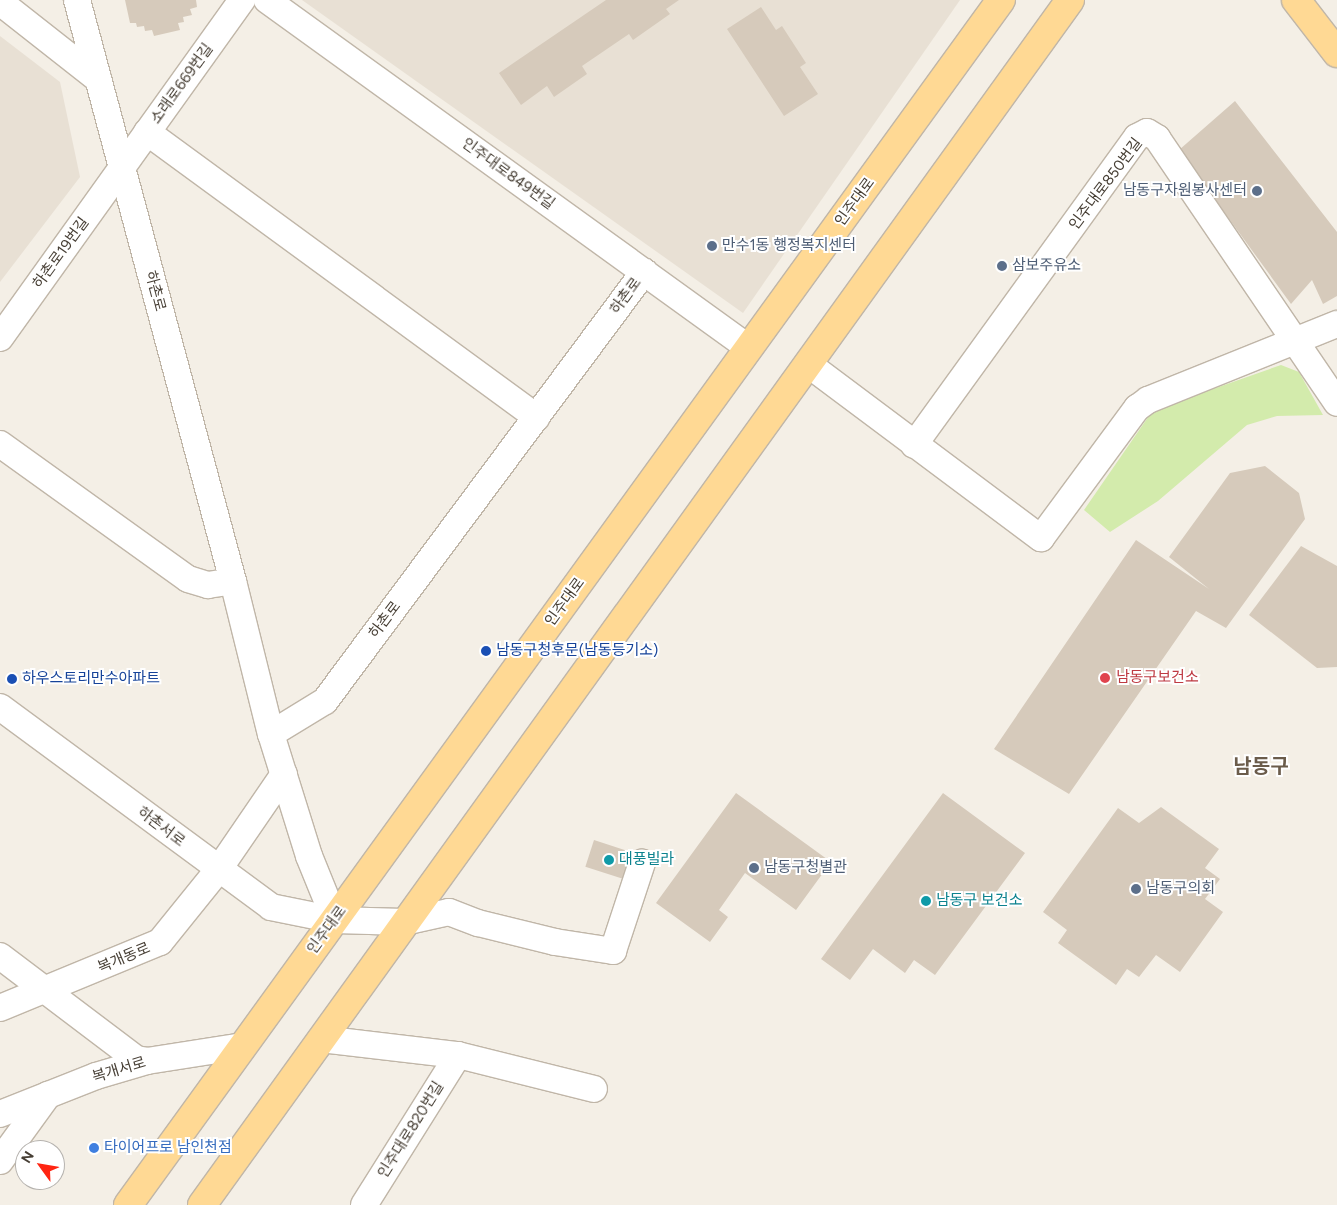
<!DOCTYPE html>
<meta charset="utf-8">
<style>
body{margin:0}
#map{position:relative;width:1337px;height:1205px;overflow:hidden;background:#f4efe6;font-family:Figtree,"Noto Sans KR",sans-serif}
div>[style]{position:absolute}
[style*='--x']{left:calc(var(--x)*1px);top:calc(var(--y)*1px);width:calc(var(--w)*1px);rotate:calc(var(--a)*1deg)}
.residential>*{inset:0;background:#e8e0d4}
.green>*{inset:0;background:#d3ebac}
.building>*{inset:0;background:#d6cabb;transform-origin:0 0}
.roads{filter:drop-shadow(1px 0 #c0b6a8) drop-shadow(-1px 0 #c0b6a8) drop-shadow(0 1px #c0b6a8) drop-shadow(0 -1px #c0b6a8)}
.minor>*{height:26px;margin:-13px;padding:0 13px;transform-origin:13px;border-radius:13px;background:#fff}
.major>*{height:28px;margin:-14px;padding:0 14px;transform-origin:14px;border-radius:14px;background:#ffd994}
.dots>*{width:14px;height:14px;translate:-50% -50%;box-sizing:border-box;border:2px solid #fff;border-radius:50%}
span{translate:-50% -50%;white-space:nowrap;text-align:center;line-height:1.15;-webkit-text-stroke:4px #fff;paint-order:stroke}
.street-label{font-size:15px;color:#473f35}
.service-label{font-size:15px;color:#4e5e75}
.right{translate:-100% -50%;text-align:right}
.left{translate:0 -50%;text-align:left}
.transit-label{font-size:15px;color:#164399}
.health-label{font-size:15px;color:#be3a42}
.culture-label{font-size:15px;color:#0d838f}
.shop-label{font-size:15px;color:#366cbe}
.district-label{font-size:20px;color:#6b5c4b;font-weight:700}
.north{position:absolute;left:15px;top:1140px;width:50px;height:50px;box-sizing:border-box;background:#fff;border:1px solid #b5b2ae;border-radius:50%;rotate:302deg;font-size:14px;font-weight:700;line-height:20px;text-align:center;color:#473f35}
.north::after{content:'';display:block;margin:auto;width:18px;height:22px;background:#ff2512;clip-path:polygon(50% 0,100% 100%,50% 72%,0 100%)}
</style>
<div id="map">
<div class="residential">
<i style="clip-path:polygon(302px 0,960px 0,743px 313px)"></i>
<i style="clip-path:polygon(0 36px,60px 82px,80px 177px,0 282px)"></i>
</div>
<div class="green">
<i style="clip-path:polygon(1281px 365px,1299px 372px,1323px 415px,1277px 416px,1247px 425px,1158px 501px,1110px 532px,1084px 510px,1153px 410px)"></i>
</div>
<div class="building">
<i style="clip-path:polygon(125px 0,196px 0,197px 7px,190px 9px,192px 15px,183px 17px,184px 22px,178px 23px,180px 30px,154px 36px,152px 30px,145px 31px,144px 26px,137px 27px,136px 23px,130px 23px)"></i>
<i style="clip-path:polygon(606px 0,679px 0,666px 9px,670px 14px,633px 40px,629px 34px,582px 66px,587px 74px,554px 97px,547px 86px,521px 105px,499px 73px)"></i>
<i style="clip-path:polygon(761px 7px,776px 30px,782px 26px,806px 63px,800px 67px,818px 94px,784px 116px,727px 29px)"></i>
<i style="clip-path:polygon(1235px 101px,1337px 232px,1337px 296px,1323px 304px,1312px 280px,1291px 304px,1179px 150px)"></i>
<i style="clip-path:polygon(1265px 466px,1299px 493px,1305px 519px,1226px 628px,1196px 611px,1069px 794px,994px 749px,1136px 540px,1209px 589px,1169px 557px,1230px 473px)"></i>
<i style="clip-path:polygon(1301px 546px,1337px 566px,1337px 667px,1317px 668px,1249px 615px)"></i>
<i style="clip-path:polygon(736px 793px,831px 862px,796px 910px,745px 873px,719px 910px,728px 917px,710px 942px,656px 903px)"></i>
<i style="clip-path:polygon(943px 793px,1025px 853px,935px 975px,914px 960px,905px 973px,873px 949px,850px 980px,821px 959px)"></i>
<i style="clip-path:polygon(1161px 807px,1219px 849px,1205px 868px,1220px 879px,1205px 899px,1223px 912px,1180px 972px,1156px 955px,1139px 977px,1127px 969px,1116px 985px,1058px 943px,1067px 930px,1043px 912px,1118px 808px,1139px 823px)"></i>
<i style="left:594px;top:840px;width:41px;height:28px;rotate:18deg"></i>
</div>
<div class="roads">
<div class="minor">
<i style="--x:77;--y:0;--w:602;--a:74.97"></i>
<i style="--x:233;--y:581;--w:158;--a:76.1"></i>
<i style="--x:271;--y:734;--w:128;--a:72.7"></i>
<i style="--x:309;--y:856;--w:69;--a:67.9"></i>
<i style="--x:335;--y:920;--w:69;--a:1.7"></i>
<i style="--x:404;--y:922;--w:46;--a:-12.5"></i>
<i style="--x:449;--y:912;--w:31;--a:21"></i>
<i style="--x:478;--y:923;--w:79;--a:13.9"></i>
<i style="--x:555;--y:942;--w:59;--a:8.8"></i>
<i style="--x:613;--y:951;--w:93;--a:-71.8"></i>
<i style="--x:267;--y:0;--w:594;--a:35.83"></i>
<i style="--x:0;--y:2;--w:125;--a:38.2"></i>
<i style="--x:147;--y:132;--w:483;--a:36.2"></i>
<i style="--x:0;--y:338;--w:416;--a:-54.4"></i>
<i style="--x:808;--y:364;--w:291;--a:36.8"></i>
<i style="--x:1041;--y:538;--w:162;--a:-53.6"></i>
<i style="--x:1137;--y:408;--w:14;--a:-36"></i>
<i style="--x:1148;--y:400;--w:204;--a:-21.9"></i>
<i style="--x:0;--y:444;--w:231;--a:35.7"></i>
<i style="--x:188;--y:579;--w:21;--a:17"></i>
<i style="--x:208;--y:585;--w:25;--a:-9"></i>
<i style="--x:914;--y:445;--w:380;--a:-54.1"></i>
<i style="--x:1137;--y:137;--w:11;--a:-27"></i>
<i style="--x:1147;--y:132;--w:12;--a:31"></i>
<i style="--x:1157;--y:138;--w:320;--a:55.8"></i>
<i style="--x:0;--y:707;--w:337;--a:36.4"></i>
<i style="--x:271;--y:907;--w:65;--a:11.5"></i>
<i style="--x:271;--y:734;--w:63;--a:-31.4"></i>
<i style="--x:325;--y:701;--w:535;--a:-53.37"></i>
<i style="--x:0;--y:956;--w:171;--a:37.1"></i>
<i style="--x:136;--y:1059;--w:11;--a:10"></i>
<i style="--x:0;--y:1008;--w:173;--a:-22.4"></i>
<i style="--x:160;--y:942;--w:94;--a:-51.1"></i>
<i style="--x:219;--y:869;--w:115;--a:-55.6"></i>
<i style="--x:321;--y:1039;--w:138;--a:6.7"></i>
<i style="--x:458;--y:1055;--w:140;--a:14"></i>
<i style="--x:0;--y:1114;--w:103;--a:-21.6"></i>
<i style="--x:96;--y:1076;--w:53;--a:-16.4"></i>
<i style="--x:147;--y:1061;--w:97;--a:-8.9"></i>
<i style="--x:0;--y:1161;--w:82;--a:-54"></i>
<i style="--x:364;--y:1205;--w:177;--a:-57.9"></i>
</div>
<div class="major">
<i style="--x:1296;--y:0;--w:67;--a:52.3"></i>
<i style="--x:128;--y:1205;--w:1488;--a:-54.08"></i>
<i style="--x:202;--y:1205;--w:1485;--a:-54.23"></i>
</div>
</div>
<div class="dots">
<i style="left:1257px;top:191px;background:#5c6f8a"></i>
<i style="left:712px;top:246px;background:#5c6f8a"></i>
<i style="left:1002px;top:266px;background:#5c6f8a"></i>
<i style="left:486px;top:651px;background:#1a4fb4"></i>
<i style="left:1105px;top:678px;background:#e0444e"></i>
<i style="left:12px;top:679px;background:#1a4fb4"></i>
<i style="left:609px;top:860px;background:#0f9aa8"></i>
<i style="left:754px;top:868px;background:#5c6f8a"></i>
<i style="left:1136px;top:889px;background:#5c6f8a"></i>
<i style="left:926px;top:901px;background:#0f9aa8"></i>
<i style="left:94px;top:1148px;background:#3f7fe0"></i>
</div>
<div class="street-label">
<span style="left:182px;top:84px;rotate:-54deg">소래로669번길</span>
<span style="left:508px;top:174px;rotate:36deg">인주대로849번길</span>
<span style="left:1106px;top:184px;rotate:-53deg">인주대로850번길</span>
<span style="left:855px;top:202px;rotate:-54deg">인주대로</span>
<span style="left:61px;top:253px;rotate:-54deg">하촌로19번길</span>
<span style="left:155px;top:291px;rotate:75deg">하촌로</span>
<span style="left:626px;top:296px;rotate:-54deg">하촌로</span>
<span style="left:565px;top:602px;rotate:-54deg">인주대로</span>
<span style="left:385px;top:620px;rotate:-53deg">하촌로</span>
<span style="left:161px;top:827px;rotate:37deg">하촌서로</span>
<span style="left:327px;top:930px;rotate:-54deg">인주대로</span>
<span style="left:124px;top:958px;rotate:-23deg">복개동로</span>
<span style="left:119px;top:1070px;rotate:-17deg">복개서로</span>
<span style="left:411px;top:1130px;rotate:-58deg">인주대로820번길</span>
</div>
<div class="service-label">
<span class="right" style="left:1247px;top:191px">남동구자원봉사센터</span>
<span class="left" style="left:722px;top:246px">만수1동 행정복지센터</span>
<span class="left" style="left:1012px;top:266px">삼보주유소</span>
<span class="left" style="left:764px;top:868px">남동구청별관</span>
<span class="left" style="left:1146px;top:889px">남동구의회</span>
</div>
<div class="transit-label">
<span class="left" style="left:496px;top:651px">남동구청후문(남동등기소)</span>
<span class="left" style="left:22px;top:679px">하우스토리만수아파트</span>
</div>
<div class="health-label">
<span class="left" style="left:1116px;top:678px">남동구보건소</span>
</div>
<div class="culture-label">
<span class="left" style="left:619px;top:860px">대풍빌라</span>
<span class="left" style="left:936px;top:901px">남동구 보건소</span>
</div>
<div class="shop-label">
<span class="left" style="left:104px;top:1148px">타이어프로 남인천점</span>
</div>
<div class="district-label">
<span style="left:1261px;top:766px">남동구</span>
</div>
<div class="north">N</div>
</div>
